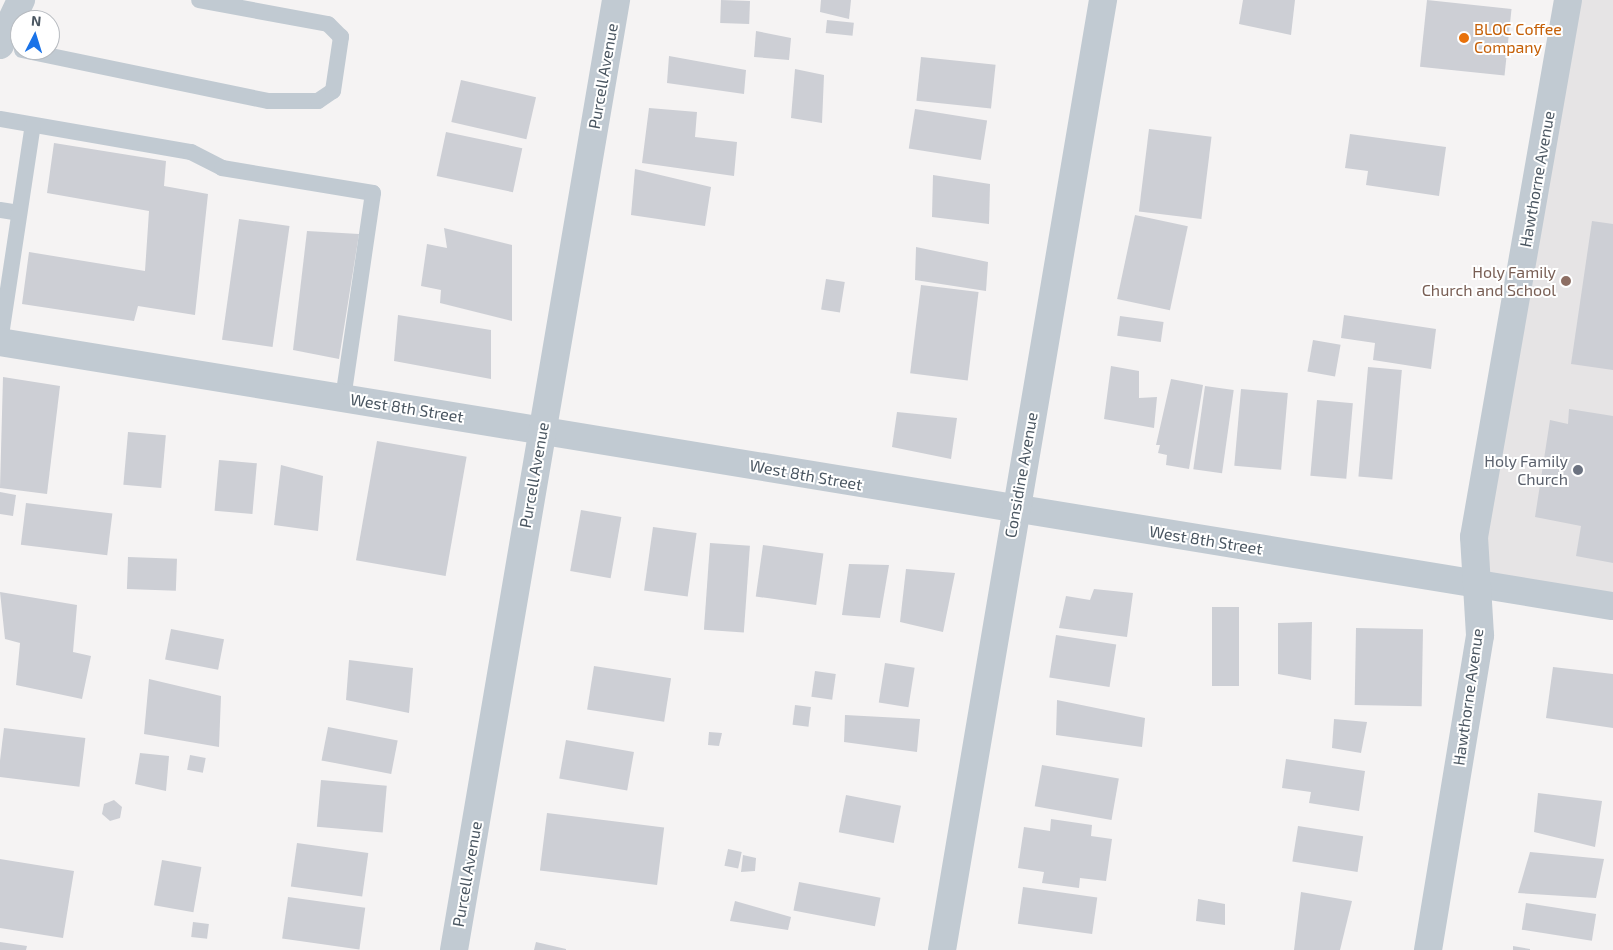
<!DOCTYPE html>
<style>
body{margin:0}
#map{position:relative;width:1613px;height:950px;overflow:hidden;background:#f5f3f3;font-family:"Exo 2",sans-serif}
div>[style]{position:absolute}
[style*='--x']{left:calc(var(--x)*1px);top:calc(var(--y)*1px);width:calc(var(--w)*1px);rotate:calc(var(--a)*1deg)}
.education>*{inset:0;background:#e6e4e5}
.building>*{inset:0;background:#cdcfd5;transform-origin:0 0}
.service>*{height:16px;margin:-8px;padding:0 8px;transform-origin:8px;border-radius:8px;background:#c1cad2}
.minor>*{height:28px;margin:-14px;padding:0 14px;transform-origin:14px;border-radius:14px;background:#c1cad2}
.tertiary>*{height:28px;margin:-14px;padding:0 14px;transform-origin:14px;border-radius:14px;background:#c1cad2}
.dots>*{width:14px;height:14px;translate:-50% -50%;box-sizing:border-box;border:2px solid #fff;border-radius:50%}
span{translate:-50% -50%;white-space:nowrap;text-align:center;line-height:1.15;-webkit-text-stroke:4px #fff;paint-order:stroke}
.food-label{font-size:16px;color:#c56008}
.left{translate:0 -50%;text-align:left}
.street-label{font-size:16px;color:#4a5661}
.education-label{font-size:16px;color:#785e54}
.right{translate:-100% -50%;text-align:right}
.worship-label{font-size:16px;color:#5b616d}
.north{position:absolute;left:10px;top:10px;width:50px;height:50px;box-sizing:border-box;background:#fff;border:1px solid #b7bbc0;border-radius:50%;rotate:5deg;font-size:14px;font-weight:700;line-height:20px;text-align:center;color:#4a5661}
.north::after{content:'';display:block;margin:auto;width:18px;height:22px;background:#1a73e8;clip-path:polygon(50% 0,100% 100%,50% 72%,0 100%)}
</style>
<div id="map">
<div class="education">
<i style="clip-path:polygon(1568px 0,1613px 0,1613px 606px,1475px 582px)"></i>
</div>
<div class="building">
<i style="left:721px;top:0;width:29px;height:23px;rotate:2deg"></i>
<i style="clip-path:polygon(821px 0,851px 0,849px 19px,820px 12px)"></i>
<i style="clip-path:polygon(1243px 0,1295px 0,1291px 35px,1239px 24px)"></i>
<i style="left:1427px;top:0;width:85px;height:67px;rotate:6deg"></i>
<i style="left:827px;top:20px;width:27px;height:13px;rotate:6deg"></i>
<i style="clip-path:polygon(756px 31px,791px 38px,789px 60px,754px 57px)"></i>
<i style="clip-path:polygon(669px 56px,746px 70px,744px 94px,667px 83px)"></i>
<i style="left:921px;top:57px;width:75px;height:44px;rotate:6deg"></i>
<i style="clip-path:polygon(795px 69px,824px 75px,822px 123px,791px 118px)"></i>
<i style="left:461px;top:80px;width:77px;height:43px;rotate:13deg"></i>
<i style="clip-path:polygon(649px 108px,697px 112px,695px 137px,737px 142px,734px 176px,642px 163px)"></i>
<i style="left:915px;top:109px;width:73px;height:40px;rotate:9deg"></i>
<i style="left:1149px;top:129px;width:63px;height:83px;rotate:7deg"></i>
<i style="left:446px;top:132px;width:78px;height:45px;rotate:12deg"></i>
<i style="clip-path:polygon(1350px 134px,1446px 147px,1439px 196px,1366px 185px,1368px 171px,1345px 168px)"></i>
<i style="clip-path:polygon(54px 143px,166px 161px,164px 186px,208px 194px,195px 315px,138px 306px,134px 321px,22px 304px,29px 252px,145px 271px,149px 211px,47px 193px)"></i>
<i style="clip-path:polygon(635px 169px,711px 187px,705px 226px,631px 215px)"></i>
<i style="clip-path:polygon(933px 175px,990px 184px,989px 224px,932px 217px)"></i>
<i style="left:1135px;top:215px;width:54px;height:86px;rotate:12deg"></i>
<i style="left:239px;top:219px;width:51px;height:122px;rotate:8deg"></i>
<i style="clip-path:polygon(1592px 221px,1613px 224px,1613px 370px,1571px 364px)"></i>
<i style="clip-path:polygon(444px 228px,512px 245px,512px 321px,440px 303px,441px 290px,421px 286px,427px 244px,447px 248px)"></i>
<i style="clip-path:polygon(307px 231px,359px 234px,339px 359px,293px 350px)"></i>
<i style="clip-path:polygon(916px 247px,988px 262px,986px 291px,915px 280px)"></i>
<i style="left:826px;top:279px;width:19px;height:31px;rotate:9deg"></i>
<i style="left:921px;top:285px;width:58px;height:89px;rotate:7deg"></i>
<i style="clip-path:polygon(398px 315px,491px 330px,491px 379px,394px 361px)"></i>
<i style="clip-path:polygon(1344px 315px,1436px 329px,1431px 369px,1373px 360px,1375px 343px,1341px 338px)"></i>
<i style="left:1120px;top:316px;width:44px;height:20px;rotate:8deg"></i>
<i style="left:1313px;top:340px;width:28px;height:32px;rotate:10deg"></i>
<i style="clip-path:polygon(1111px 366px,1139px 371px,1139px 398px,1157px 397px,1154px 428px,1104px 419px)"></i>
<i style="left:1368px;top:367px;width:34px;height:110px;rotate:5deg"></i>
<i style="clip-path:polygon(3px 377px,60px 386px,47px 494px,0 488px)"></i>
<i style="clip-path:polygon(1171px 379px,1203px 385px,1189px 469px,1166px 465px,1167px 455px,1158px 453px,1160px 445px,1156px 445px)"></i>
<i style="left:1205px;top:386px;width:29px;height:84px;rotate:8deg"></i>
<i style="left:1241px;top:389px;width:47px;height:77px;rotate:5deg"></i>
<i style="left:1317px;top:400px;width:36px;height:76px;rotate:5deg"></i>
<i style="clip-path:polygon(1569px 409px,1613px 416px,1613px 563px,1576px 556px,1581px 526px,1535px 517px,1550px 420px,1568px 424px)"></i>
<i style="clip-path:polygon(897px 412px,957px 418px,951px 459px,892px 447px)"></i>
<i style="left:128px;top:432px;width:38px;height:53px;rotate:5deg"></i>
<i style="left:377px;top:441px;width:91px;height:121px;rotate:10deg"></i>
<i style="left:219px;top:460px;width:38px;height:51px;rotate:5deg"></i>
<i style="clip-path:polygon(281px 465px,323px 476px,318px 531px,274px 525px)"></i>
<i style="clip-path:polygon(0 492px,16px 495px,13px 516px,0 514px)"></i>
<i style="left:26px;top:503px;width:87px;height:42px;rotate:7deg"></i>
<i style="left:581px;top:510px;width:41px;height:62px;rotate:10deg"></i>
<i style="left:653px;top:527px;width:44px;height:64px;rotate:8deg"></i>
<i style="left:710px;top:543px;width:40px;height:87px;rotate:4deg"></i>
<i style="left:763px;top:545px;width:61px;height:52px;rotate:8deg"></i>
<i style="left:128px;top:557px;width:49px;height:32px;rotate:2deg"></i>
<i style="clip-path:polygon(849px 564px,889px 565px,880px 618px,842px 615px)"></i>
<i style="clip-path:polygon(906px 569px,955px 573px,943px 632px,900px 622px)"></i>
<i style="clip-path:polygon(1094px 589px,1133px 593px,1127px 637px,1059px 628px,1066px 596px,1090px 600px)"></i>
<i style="clip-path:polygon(0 592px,77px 605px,73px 652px,91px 656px,82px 699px,16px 685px,20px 643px,5px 639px)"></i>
<i style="left:1212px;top:607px;width:27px;height:79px"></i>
<i style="clip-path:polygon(1312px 622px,1311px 680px,1278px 674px,1278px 623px)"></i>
<i style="left:1356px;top:628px;width:67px;height:77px;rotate:1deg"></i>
<i style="left:171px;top:629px;width:54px;height:31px;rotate:11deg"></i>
<i style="left:1056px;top:635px;width:61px;height:43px;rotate:9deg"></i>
<i style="clip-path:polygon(349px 660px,413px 668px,409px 713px,346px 700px)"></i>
<i style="left:885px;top:663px;width:30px;height:40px;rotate:9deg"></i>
<i style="left:594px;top:666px;width:78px;height:44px;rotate:9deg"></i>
<i style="clip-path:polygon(1553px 667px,1613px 674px,1613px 728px,1546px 718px)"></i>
<i style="left:815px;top:671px;width:21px;height:26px;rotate:8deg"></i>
<i style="clip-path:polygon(149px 679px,221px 696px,219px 747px,144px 734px)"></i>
<i style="clip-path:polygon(1057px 700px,1145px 718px,1142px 747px,1056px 735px)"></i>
<i style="left:795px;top:705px;width:16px;height:20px;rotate:7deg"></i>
<i style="clip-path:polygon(845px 715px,920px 719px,917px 752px,844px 742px)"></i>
<i style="clip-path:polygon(1334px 719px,1367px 722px,1361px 753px,1332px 748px)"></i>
<i style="left:328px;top:727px;width:71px;height:34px;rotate:11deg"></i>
<i style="left:4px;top:728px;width:82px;height:49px;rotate:7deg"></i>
<i style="clip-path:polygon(709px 732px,722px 733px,719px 746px,708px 745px)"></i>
<i style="left:566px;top:740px;width:69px;height:39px;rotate:10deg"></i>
<i style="clip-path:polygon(140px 753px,169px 756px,166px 791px,135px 784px)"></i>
<i style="left:190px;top:755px;width:16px;height:15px;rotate:11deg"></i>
<i style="clip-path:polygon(1286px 759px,1365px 771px,1359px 811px,1309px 803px,1311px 792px,1282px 788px)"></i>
<i style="left:1042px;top:765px;width:78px;height:42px;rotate:10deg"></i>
<i style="left:321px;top:780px;width:66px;height:47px;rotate:5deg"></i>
<i style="clip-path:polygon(1538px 793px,1602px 801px,1595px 847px,1534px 832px)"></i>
<i style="left:846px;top:795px;width:56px;height:38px;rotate:11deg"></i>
<i style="clip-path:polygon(114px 800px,122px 807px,120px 818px,110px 821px,102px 814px,104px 804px)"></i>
<i style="left:547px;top:813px;width:118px;height:58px;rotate:7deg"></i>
<i style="clip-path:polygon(1051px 819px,1092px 825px,1091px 836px,1112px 839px,1106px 881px,1080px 878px,1079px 888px,1042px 883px,1044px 872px,1018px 868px,1024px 827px,1050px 831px)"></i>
<i style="left:1298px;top:826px;width:66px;height:36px;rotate:9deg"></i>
<i style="left:297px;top:843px;width:72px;height:44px;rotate:8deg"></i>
<i style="left:728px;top:849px;width:14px;height:17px;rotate:12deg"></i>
<i style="clip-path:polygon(1530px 852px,1604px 859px,1596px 898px,1518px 893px)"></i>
<i style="clip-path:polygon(743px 855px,756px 858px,755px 871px,741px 872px)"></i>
<i style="clip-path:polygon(0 859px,74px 871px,63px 938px,0 928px)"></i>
<i style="left:162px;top:860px;width:40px;height:46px;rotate:10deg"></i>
<i style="left:799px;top:882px;width:83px;height:29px;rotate:11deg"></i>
<i style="left:1023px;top:887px;width:75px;height:37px;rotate:8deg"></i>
<i style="clip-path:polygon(1301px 892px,1352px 901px,1340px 950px,1294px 950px)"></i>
<i style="left:288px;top:897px;width:78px;height:42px;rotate:8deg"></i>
<i style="clip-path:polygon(1198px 899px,1225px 904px,1225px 925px,1196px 921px)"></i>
<i style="clip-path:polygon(735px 901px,791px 917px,788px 930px,730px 921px)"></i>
<i style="left:1526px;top:903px;width:71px;height:27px;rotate:9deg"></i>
<i style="left:193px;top:922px;width:16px;height:15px;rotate:7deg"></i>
<i style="clip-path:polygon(0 942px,27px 946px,26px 950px,0 950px)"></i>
<i style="clip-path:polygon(536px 942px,566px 949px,566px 950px,534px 950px)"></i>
<i style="clip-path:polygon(1513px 946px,1530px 949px,1530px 950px,1513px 950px)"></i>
</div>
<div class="service">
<i style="--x:22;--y:50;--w:252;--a:11.7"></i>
<i style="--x:269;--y:101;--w:49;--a:0"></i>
<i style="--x:318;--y:101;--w:18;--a:-34"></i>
<i style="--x:333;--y:91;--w:55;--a:-81.6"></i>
<i style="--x:341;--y:37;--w:18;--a:-135"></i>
<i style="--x:328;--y:24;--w:131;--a:-169.5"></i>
<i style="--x:0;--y:119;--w:194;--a:9.8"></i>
<i style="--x:191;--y:152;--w:35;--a:27"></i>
<i style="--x:222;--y:168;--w:153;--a:9.4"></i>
<i style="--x:373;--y:193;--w:207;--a:98.3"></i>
<i style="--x:0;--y:210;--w:19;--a:9"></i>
<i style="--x:0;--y:342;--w:219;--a:-81.4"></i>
</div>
<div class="minor">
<i style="--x:0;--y:342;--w:1634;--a:9.3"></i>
<i style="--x:454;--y:950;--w:964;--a:-80.32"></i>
<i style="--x:942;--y:950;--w:964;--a:-80.38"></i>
<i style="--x:1428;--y:950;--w:319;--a:-80.6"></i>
<i style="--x:1480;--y:635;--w:98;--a:-93.5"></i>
<i style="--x:1474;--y:537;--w:545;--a:-80.07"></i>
</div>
<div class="tertiary">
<i style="--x:0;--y:45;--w:50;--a:-65"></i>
</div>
<div class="dots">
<i style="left:1464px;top:38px;background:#e8710a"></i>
<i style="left:1566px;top:281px;background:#8d6e63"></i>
<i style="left:1578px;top:470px;background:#6b7280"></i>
</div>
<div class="food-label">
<span class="left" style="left:1474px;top:38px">BLOC Coffee<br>Company</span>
</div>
<div class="street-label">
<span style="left:603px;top:76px;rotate:-80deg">Purcell Avenue</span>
<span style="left:1537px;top:179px;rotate:-80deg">Hawthorne Avenue</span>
<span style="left:407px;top:408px;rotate:9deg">West 8th Street</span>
<span style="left:534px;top:475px;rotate:-80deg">Purcell Avenue</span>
<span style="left:806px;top:475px;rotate:10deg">West 8th Street</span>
<span style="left:1021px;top:475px;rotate:-80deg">Considine Avenue</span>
<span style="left:1206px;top:540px;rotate:9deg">West 8th Street</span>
<span style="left:1468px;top:697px;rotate:-82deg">Hawthorne Avenue</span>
<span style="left:467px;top:874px;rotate:-80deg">Purcell Avenue</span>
</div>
<div class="education-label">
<span class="right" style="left:1556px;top:281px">Holy Family<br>Church and School</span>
</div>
<div class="worship-label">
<span class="right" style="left:1568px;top:470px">Holy Family<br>Church</span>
</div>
<div class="north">N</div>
</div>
